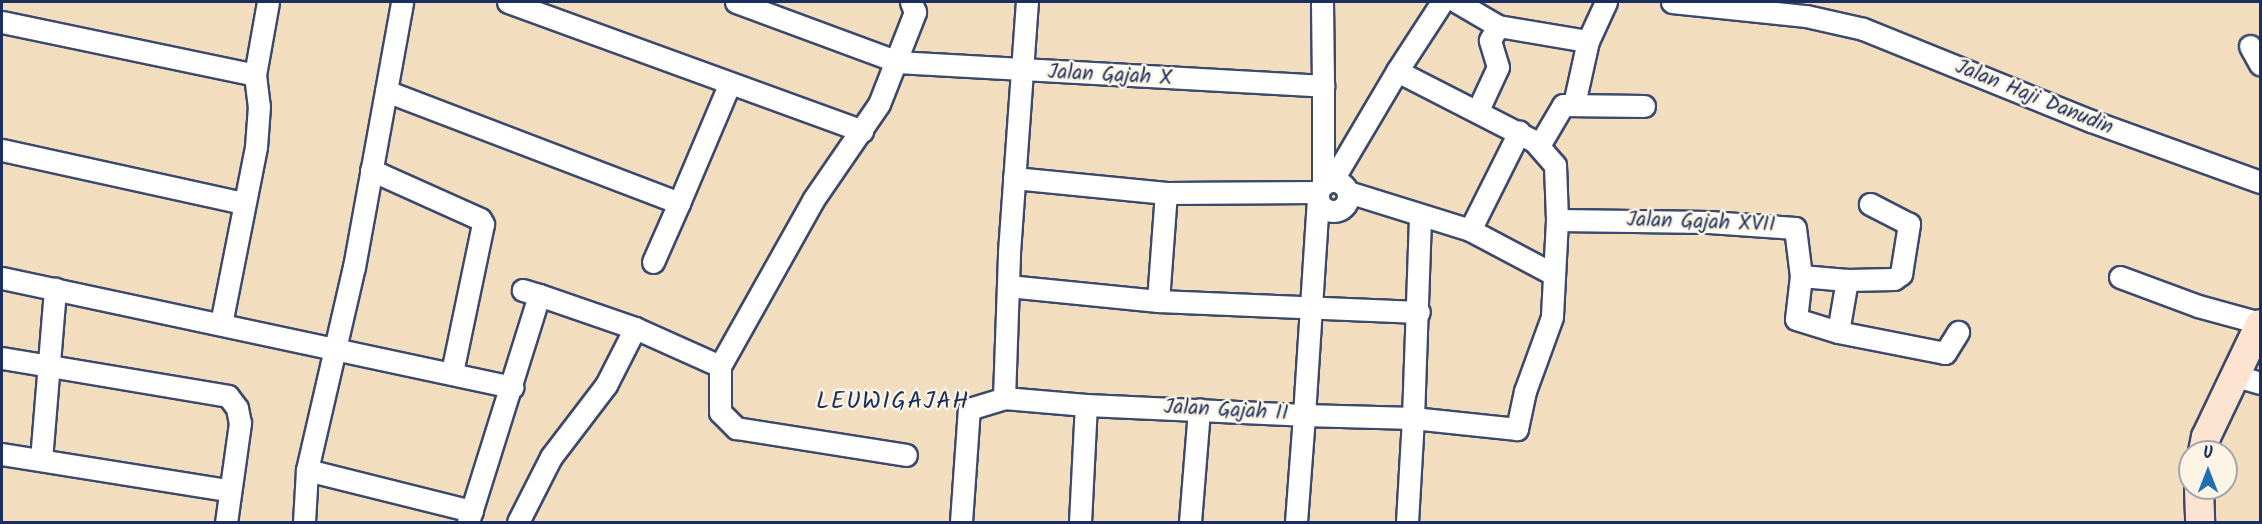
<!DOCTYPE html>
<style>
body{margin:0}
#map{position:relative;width:2262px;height:524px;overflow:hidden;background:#f3ddbf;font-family:Kalam,sans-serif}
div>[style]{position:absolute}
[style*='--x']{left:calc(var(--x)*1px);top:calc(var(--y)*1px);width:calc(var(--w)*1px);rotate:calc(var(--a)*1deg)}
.roads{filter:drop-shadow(2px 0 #3b496d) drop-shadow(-2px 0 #3b496d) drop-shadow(0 2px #3b496d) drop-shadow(0 -2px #3b496d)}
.minor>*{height:21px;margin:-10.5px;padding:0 10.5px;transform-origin:10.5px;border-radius:10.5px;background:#fff}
.minor>.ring{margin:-10.5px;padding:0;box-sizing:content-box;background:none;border:21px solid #fff;border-radius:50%}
.secondary>*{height:28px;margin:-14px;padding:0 14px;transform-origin:14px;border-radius:14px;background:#fde4d1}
span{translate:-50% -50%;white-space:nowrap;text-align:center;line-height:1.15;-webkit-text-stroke:5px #fcf5e5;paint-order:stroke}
.street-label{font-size:21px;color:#1b2f5e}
.quarter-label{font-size:24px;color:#1b2f5e;letter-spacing:1.5px}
.frame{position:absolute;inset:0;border:3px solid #1b2f5e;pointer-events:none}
.north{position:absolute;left:2178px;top:440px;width:60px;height:60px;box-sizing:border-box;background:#fcf5e5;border:2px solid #a2a6af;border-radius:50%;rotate:0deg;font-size:16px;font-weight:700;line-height:24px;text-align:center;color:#1b2f5e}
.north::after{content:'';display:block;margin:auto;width:21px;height:27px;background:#1f6fb2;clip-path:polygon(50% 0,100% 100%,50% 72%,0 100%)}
</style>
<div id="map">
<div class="roads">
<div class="minor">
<i style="--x:508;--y:2;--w:377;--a:20"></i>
<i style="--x:736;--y:2;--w:173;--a:20.3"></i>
<i style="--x:898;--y:62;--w:426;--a:3.2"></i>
<i style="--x:1323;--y:86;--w:99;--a:90"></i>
<i style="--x:1322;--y:2;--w:84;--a:89.3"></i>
<i style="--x:1457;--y:2;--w:48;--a:30.3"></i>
<i style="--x:1498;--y:26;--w:91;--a:9.5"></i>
<i style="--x:1672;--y:2;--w:135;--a:6"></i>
<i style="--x:1806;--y:16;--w:58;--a:12.8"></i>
<i style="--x:1863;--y:29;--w:246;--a:22"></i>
<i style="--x:2091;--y:121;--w:180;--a:19.8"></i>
<i style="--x:2;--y:22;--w:258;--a:11.8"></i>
<i style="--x:255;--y:75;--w:31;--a:83"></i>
<i style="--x:259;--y:106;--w:41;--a:94.2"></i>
<i style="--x:256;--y:147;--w:179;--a:101.2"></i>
<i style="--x:2250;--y:46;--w:21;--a:61"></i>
<i style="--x:1397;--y:71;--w:82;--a:-56.9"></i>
<i style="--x:255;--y:75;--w:74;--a:-79.9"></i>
<i style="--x:386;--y:91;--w:314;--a:20.9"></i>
<i style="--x:679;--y:203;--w:128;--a:-67"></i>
<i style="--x:1574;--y:104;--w:65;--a:-77.5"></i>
<i style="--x:1588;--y:41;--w:43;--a:-65.2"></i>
<i style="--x:1478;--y:110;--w:47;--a:-65.1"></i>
<i style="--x:1498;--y:67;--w:28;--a:-107"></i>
<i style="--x:1490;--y:40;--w:16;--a:-60"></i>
<i style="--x:1540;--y:144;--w:45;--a:-59.5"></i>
<i style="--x:1563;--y:105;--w:81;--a:0.7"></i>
<i style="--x:2;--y:150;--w:248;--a:12.4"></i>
<i style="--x:371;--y:170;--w:120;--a:24.2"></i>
<i style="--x:480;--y:219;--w:6;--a:59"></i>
<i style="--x:483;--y:224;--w:152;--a:101.8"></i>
<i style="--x:1014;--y:178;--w:153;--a:5.6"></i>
<i style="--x:1166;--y:193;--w:152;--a:-0.4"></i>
<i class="ring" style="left:1318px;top:181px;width:9px;height:9px"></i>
<i style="--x:1332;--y:181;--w:128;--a:-59.4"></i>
<i style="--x:1397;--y:71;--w:154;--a:27.1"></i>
<i style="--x:1534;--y:141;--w:32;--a:49"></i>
<i style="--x:1555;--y:165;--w:55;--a:87.9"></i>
<i style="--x:1557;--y:220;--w:97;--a:93"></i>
<i style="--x:1552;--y:317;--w:79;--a:110"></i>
<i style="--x:1525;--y:391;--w:39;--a:102"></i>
<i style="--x:1517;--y:429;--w:105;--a:-174"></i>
<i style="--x:1413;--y:418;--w:104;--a:93.3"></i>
<i style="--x:1348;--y:192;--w:128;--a:17.3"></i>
<i style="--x:1470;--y:230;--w:94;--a:27.9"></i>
<i style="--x:1557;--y:220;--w:152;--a:0.8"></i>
<i style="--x:1709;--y:222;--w:86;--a:4"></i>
<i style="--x:1795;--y:228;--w:48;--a:82.9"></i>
<i style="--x:1801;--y:276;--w:43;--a:96.6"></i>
<i style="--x:1796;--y:319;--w:44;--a:17.2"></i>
<i style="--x:1838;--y:332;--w:53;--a:-80.2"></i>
<i style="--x:1847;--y:280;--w:47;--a:-1.2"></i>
<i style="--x:1894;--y:279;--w:9;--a:-36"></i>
<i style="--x:1901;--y:274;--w:51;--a:-80.9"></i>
<i style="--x:1909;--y:224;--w:44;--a:-152.9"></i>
<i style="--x:1470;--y:230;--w:110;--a:-63.4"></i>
<i style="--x:653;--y:262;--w:64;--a:-66.2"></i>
<i style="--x:1801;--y:276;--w:46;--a:5"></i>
<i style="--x:2120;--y:277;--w:83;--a:20.4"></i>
<i style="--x:2198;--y:306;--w:64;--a:15.3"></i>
<i style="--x:2;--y:278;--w:522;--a:12.06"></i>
<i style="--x:1008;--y:286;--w:151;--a:5.7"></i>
<i style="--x:1158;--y:301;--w:261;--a:2.4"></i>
<i style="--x:539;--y:295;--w:102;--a:19"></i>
<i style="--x:1158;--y:301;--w:108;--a:-85.8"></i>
<i style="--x:1838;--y:332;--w:109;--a:11.1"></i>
<i style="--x:1945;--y:353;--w:25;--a:-58"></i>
<i style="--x:2;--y:358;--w:229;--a:9.5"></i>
<i style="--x:228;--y:396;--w:15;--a:53"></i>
<i style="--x:237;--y:408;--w:15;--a:79"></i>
<i style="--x:240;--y:423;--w:100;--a:98"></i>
<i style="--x:720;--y:366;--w:46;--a:90"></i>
<i style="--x:720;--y:412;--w:23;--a:45"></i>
<i style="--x:736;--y:428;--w:172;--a:9"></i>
<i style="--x:2236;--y:376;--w:25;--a:16"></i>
<i style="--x:1004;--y:398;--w:146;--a:-88"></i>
<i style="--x:1009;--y:252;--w:251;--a:-85.9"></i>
<i style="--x:2;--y:454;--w:229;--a:9.1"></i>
<i style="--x:41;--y:460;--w:172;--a:-85.3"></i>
<i style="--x:307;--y:470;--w:170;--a:14"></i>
<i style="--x:304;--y:522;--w:52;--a:-86.7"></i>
<i style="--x:307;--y:470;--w:208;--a:-77"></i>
<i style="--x:354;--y:267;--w:269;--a:-79.7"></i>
<i style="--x:468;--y:522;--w:238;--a:-72.6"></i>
<i style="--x:539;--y:295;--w:17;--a:-163"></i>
<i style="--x:518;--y:522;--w:73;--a:-63.1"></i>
<i style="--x:551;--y:457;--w:91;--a:-52.6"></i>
<i style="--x:606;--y:385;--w:64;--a:-63"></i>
<i style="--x:635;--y:328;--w:93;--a:24.1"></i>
<i style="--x:720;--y:366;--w:190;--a:-60.7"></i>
<i style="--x:813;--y:200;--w:116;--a:-55.5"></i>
<i style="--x:879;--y:104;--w:99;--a:-68.6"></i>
<i style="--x:915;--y:12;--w:11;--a:-112"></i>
<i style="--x:961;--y:522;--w:113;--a:-86"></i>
<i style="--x:969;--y:409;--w:37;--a:-17"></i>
<i style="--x:1004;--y:398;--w:82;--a:4.9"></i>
<i style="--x:1080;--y:522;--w:117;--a:-87.1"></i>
<i style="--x:1086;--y:405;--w:218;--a:2.6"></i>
<i style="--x:1304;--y:415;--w:215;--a:-86.3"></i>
<i style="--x:1190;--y:522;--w:113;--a:-85.4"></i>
<i style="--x:1296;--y:522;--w:107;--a:-85.7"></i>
<i style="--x:1304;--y:415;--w:109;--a:1.6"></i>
<i style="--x:1413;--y:418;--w:201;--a:-88"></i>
</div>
<div class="secondary">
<i style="--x:2203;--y:452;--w:15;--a:-79"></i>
<i style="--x:2206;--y:437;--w:125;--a:-64.5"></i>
<i style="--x:2199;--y:488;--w:34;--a:88"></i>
</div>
</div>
<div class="street-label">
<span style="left:1110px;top:76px;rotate:3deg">Jalan Gajah X</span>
<span style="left:2034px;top:98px;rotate:22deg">Jalan Haji Danudin</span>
<span style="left:1701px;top:223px;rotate:2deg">Jalan Gajah XVII</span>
<span style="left:1226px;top:411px;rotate:3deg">Jalan Gajah II</span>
</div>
<div class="quarter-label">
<span style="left:893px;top:402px">LEUWIGAJAH</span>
</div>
<div class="frame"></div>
<div class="north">U</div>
</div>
